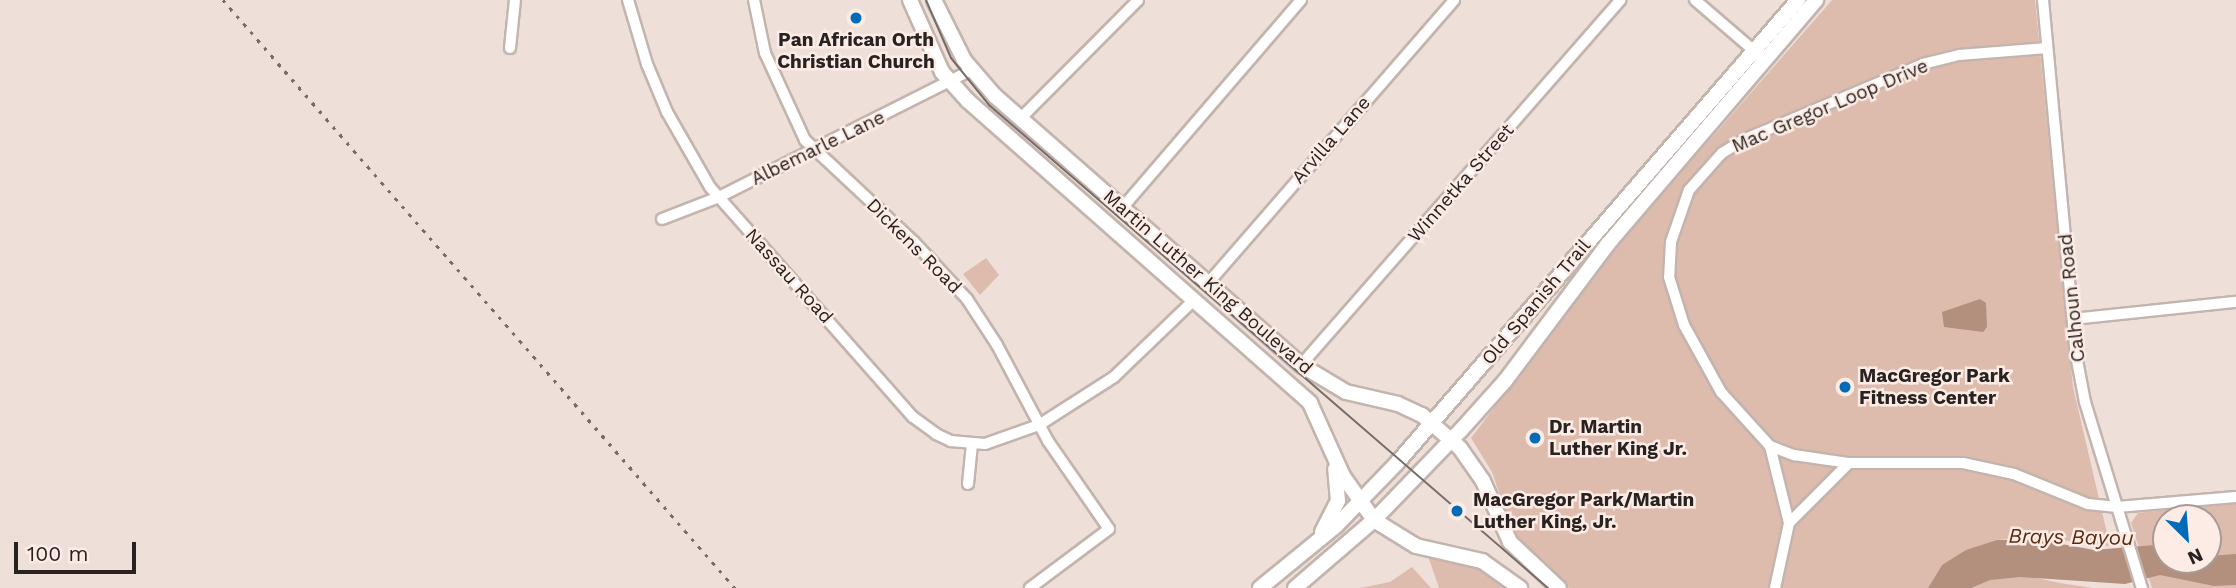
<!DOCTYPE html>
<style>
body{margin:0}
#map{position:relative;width:2236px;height:588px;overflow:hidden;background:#eedfd8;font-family:"Work Sans",sans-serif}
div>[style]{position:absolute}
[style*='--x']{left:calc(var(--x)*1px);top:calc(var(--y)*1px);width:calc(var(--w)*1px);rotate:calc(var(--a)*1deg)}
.green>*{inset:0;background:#ddbcad}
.water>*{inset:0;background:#b38f7e}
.roads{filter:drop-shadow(2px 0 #c3b4ae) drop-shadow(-2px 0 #c3b4ae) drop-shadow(0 2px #c3b4ae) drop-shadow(0 -2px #c3b4ae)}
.minor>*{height:10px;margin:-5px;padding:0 5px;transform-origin:5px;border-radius:5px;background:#fff}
.major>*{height:14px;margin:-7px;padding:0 7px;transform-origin:7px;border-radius:7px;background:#fff}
.tram>*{height:2px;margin:-1px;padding:0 1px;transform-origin:1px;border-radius:1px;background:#766c68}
.rail>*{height:2.5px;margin-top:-1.25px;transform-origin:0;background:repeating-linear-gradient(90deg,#766c68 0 3.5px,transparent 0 10.5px)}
.dots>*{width:19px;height:19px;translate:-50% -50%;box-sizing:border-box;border:4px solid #fcece5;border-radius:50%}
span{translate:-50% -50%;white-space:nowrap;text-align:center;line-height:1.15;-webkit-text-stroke:5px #fcece5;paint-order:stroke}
.poi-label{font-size:19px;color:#282220;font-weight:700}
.left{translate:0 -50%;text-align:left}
.street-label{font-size:19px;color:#282220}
.water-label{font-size:21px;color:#5b2a10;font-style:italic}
.north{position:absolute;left:2152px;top:504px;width:70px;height:70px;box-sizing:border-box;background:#fcece5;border:2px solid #a79b96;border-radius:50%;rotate:155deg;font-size:19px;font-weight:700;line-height:28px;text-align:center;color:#282220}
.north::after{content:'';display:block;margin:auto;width:24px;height:32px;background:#026bb7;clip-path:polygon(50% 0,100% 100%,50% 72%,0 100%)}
.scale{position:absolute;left:14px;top:542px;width:122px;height:32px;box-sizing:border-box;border:4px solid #282220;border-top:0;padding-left:9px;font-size:21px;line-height:24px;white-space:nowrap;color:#282220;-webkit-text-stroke:5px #fcece5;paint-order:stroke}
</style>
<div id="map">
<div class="green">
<i style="clip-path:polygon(1832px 0,2035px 0,2073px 387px,2110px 546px,2036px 537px,1997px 540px,1942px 565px,1928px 588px,1569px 588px,1513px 533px,1492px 472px,1471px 438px,1617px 246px)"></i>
<i style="clip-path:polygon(986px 258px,999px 275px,980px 295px,963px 274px)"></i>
<i style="clip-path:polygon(evenodd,2236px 502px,2236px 588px,2152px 588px,2131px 523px,2138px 513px,2236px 502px,2166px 518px,2208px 518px,2208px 560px,2166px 560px,2166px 518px)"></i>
<i style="clip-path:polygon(1428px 556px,1485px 569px,1513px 588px,1439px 588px)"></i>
<i style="clip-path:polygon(1412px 567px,1431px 588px,1360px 588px,1390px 582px)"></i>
<i style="clip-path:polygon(2023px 575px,2060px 583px,2093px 588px,1973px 588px,1997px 576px)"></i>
</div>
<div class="water">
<i style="clip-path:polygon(1980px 299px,1986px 303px,1987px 327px,1983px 332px,1944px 327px,1942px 312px)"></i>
<i style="clip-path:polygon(1997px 540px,2040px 540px,2094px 550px,2155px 545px,2166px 548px,2166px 560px,2208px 560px,2208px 556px,2236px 554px,2236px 585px,2214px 586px,2160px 575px,2125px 584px,2020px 577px,1990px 580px,1972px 588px,1928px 588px,1942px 565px,1966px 550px)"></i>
</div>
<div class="roads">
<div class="minor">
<i style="--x:628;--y:0;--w:67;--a:73.5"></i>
<i style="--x:647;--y:64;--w:52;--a:67.4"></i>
<i style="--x:667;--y:112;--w:86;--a:60.2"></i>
<i style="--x:710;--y:187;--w:307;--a:48.6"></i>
<i style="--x:913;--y:417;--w:29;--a:36"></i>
<i style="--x:936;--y:434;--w:17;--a:25"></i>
<i style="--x:951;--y:441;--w:34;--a:5"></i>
<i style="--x:985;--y:444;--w:57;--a:-19.4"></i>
<i style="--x:1039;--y:425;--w:89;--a:-32.6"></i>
<i style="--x:1114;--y:377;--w:112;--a:-43.9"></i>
<i style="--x:754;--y:0;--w:54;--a:78.3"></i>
<i style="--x:765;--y:53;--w:96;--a:65.3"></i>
<i style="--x:805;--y:140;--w:149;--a:43.1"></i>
<i style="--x:914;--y:242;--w:78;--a:47.1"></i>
<i style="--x:967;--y:299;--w:55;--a:56.9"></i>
<i style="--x:997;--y:345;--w:109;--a:62"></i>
<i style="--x:1048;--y:441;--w:107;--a:55.3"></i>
<i style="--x:1109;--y:529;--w:99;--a:143.2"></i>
<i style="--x:1695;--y:0;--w:84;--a:40.7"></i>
<i style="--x:2043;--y:0;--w:357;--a:84.7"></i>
<i style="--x:2076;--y:355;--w:48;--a:79.2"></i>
<i style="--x:2085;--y:402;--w:195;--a:73"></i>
<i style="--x:510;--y:48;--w:48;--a:-84.1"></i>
<i style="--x:2047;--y:48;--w:88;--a:175.5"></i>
<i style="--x:1959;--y:55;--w:37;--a:166"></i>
<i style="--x:1923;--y:64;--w:195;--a:157.1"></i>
<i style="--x:1743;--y:140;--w:25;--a:148"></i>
<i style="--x:1722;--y:153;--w:50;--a:131.7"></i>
<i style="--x:1689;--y:190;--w:55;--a:109.1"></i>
<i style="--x:1671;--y:242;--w:35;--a:93"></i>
<i style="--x:1669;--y:277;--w:50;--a:72.6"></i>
<i style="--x:1684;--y:325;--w:77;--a:61.1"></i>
<i style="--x:1721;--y:392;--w:73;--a:47.8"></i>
<i style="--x:1770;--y:446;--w:26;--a:21"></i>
<i style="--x:1794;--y:455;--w:56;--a:8.3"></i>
<i style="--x:1849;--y:463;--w:114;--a:0"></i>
<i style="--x:1963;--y:463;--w:52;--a:12.2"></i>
<i style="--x:2014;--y:474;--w:80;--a:22.1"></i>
<i style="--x:2088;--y:504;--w:29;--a:6"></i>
<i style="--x:2117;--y:507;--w:119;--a:-4.8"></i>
<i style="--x:1021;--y:118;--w:166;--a:-45.2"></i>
<i style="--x:1123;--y:207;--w:273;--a:-49.3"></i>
<i style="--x:662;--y:219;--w:61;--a:-21.1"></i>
<i style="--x:719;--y:197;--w:282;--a:-26.7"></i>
<i style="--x:1210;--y:281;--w:372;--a:-49"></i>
<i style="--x:2073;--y:319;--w:164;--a:-6"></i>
<i style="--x:1301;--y:365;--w:485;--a:-48.8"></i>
<i style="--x:1770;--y:446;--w:79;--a:76.1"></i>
<i style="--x:968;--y:484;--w:40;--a:-84.3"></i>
<i style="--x:1775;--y:588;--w:66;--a:-77.8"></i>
<i style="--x:1789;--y:523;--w:85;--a:-45"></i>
</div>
<div class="major">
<i style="--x:910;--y:0;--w:79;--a:66"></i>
<i style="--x:942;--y:72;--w:39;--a:48"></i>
<i style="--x:968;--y:101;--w:456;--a:41.4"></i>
<i style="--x:1310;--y:403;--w:80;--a:65.7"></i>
<i style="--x:1343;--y:476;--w:54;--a:54.8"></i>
<i style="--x:1374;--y:520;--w:49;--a:31.8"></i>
<i style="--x:1416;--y:546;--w:68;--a:12.8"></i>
<i style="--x:1482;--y:561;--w:47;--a:35.4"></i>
<i style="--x:934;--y:0;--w:67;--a:63.4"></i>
<i style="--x:964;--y:60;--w:48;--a:49.3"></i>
<i style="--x:995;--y:96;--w:407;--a:41.3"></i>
<i style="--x:1301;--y:365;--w:52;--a:31"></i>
<i style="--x:1346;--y:392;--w:53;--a:13"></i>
<i style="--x:1398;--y:404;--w:26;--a:25"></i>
<i style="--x:1422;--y:415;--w:50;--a:41"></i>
<i style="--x:1460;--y:448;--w:40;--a:55.1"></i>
<i style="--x:1483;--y:481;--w:67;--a:66.1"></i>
<i style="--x:1510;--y:542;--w:67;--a:43.2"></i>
<i style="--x:1322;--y:532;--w:35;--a:-63"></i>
<i style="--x:1338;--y:501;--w:32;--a:-95"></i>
<i style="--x:1260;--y:588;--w:99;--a:-39.3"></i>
<i style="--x:1337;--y:525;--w:86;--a:-45.9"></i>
<i style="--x:1397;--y:463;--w:613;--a:-49.1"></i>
<i style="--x:1295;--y:588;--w:104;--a:-40.7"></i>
<i style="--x:1374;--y:520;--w:125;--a:-46"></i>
<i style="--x:1461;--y:430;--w:66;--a:-48.1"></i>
<i style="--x:1505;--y:381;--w:170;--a:-53.1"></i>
<i style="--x:1607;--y:245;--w:322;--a:-49.5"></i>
</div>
</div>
<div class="tram">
<i style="--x:926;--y:0;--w:63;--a:66.7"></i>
<i style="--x:951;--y:58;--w:60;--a:51"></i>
<i style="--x:989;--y:105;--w:739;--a:40.83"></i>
</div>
<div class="rail">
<i style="--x:223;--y:0;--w:780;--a:48.95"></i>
</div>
<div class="dots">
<i style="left:856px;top:18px;background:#026bb7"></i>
<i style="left:1845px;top:387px;background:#026bb7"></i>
<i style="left:1535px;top:438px;background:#026bb7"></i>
<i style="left:1457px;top:511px;background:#026bb7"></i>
</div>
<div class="poi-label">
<span style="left:856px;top:51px">Pan African Orth<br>Christian Church</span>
<span class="left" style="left:1859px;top:387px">MacGregor Park<br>Fitness Center</span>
<span class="left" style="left:1549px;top:438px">Dr. Martin<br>Luther King Jr.</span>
<span class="left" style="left:1473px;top:511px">MacGregor Park/Martin<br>Luther King, Jr.</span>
</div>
<div class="street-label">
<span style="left:1830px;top:106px;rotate:-23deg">Mac Gregor Loop Drive</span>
<span style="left:1331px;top:140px;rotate:-49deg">Arvilla Lane</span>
<span style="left:818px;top:148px;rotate:-26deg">Albemarle Lane</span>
<span style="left:1461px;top:183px;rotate:-49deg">Winnetka Street</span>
<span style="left:914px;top:246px;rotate:45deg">Dickens Road</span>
<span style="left:789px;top:276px;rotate:48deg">Nassau Road</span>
<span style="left:1208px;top:282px;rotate:41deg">Martin Luther King Boulevard</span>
<span style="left:2072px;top:298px;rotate:-96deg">Calhoun Road</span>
<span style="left:1536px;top:302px;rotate:-50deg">Old Spanish Trail</span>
</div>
<div class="water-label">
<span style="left:2071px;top:537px;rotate:1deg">Brays Bayou</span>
</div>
<div class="north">N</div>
<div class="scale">100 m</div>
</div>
